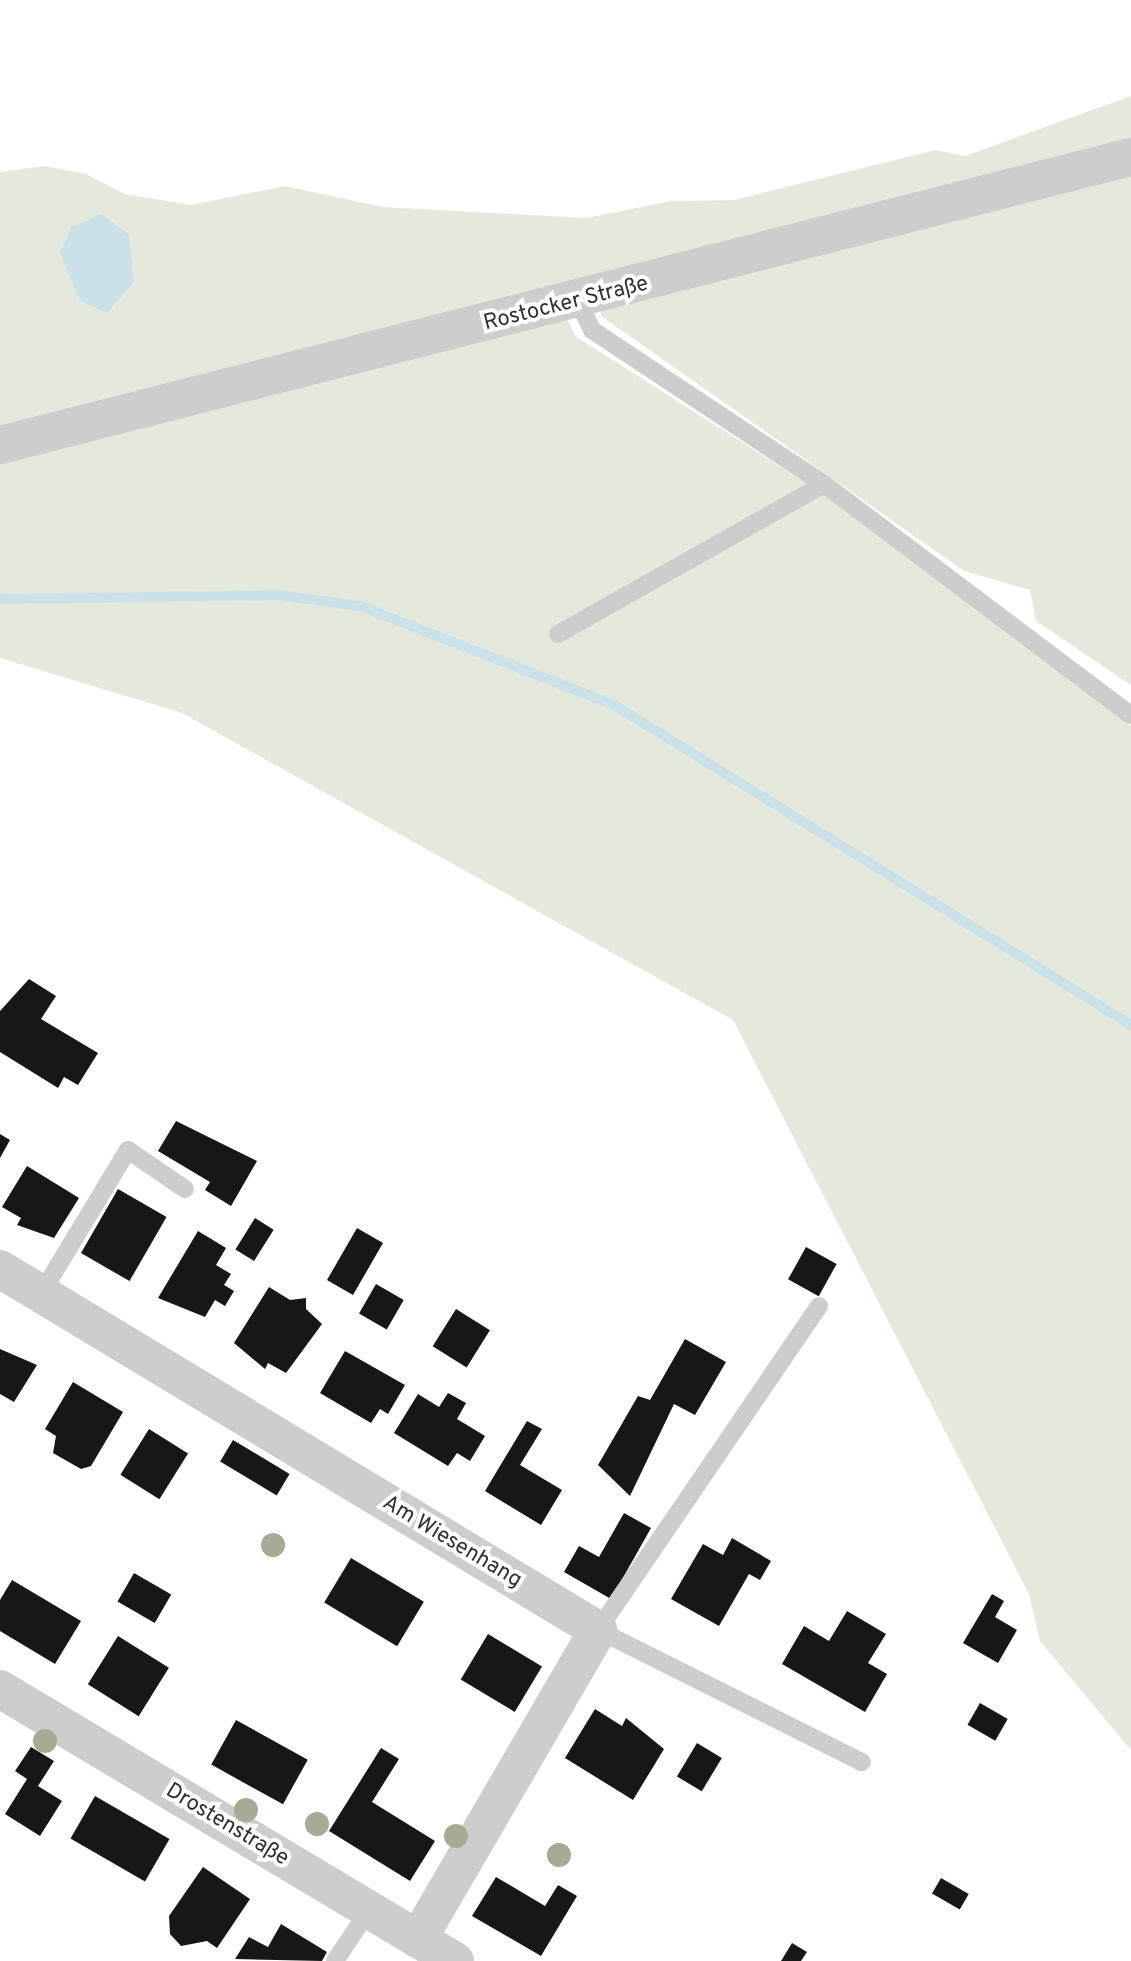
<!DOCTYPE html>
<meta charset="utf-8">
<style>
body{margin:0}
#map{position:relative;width:1131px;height:1961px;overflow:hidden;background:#fff;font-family:Overpass,sans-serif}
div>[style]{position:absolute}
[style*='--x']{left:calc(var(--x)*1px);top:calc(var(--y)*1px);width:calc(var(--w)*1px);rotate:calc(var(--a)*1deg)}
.green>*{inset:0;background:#e5e9dd}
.water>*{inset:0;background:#cbe1e8}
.stream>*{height:10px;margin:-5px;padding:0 5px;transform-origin:5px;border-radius:5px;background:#cbe1e8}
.building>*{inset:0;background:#171717;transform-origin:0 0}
.lane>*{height:18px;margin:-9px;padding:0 9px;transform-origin:9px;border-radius:9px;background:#cdcdcd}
.street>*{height:38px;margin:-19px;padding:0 19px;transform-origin:19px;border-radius:19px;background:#cdcdcd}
.trees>*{width:24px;height:24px;margin:-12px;border-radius:50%;background:#a4ac96}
span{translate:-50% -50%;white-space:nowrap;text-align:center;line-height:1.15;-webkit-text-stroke:8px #fff;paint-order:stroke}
.street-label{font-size:22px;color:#303030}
</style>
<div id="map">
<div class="green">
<i style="clip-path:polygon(1131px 96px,1131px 139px,0 428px,0 172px,44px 166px,86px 174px,125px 194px,191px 205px,285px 186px,383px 207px,586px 218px,671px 201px,734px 200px,935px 150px,965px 156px)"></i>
<i style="clip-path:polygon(1131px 169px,1131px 685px,1036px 621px,1030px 590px,964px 571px,601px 316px,601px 304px)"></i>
<i style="clip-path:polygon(566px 316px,575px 336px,836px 502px,1131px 726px,1131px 1750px,1040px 1641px,1029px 1594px,733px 1020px,182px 713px,0 658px,0 458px)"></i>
</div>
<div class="water">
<i style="clip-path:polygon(102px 214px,129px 235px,134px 282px,107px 313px,80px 301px,60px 253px,71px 227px)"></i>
</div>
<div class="stream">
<i style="--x:0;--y:599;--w:278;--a:-0.8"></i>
<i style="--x:278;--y:595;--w:83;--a:7.6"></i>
<i style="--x:360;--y:606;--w:275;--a:21.3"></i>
<i style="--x:616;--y:706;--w:606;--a:31.77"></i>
</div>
<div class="building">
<i style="clip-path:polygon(29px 979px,56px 996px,41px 1019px,98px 1053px,78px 1085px,64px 1077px,58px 1088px,0 1052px,0 1011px)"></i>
<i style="clip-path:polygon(176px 1121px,257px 1161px,231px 1206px,205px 1190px,210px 1182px,158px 1151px)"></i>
<i style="clip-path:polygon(0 1134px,10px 1140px,0 1158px)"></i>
<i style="clip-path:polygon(27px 1166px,79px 1198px,54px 1238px,17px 1225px,21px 1218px,2px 1207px)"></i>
<i style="left:118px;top:1189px;width:56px;height:74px;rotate:30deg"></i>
<i style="left:255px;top:1218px;width:22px;height:37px;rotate:32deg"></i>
<i style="left:357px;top:1228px;width:30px;height:60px;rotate:30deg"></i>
<i style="clip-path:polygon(198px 1231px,226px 1248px,216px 1265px,231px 1274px,224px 1285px,234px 1291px,225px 1306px,215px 1300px,205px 1317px,158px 1298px)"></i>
<i style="left:806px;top:1247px;width:35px;height:37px;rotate:29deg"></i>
<i style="left:376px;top:1284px;width:32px;height:34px;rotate:30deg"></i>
<i style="clip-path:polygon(269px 1287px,290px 1300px,306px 1298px,306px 1309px,322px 1324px,286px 1373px,268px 1363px,265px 1369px,234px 1343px)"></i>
<i style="left:456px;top:1309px;width:40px;height:44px;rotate:32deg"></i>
<i style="clip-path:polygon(685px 1339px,726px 1362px,695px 1415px,674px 1404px,630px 1496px,598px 1465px,638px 1396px,650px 1400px)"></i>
<i style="clip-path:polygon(0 1349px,37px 1365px,14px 1402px,0 1394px)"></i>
<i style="clip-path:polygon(345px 1351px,405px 1385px,388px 1414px,380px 1409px,371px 1423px,320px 1393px)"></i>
<i style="clip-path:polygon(73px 1382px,123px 1412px,91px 1466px,81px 1469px,53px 1453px,56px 1436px,45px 1429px)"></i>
<i style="clip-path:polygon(448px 1393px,466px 1403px,457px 1419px,485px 1436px,470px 1461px,457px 1453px,448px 1466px,394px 1433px,418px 1394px,439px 1407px)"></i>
<i style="clip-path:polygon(527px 1421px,542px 1429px,520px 1465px,562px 1490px,541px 1525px,485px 1491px)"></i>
<i style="left:149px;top:1429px;width:46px;height:54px;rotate:32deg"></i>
<i style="left:233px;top:1440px;width:66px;height:25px;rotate:31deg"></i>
<i style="clip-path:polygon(624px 1513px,651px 1528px,611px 1599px,564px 1572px,579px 1546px,599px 1557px)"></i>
<i style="clip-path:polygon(732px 1538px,771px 1561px,760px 1580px,749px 1574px,719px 1626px,671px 1599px,703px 1544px,723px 1555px)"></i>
<i style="left:351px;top:1558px;width:85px;height:52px;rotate:31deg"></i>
<i style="left:134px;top:1573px;width:43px;height:33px;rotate:30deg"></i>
<i style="clip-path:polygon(12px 1580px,81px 1621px,55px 1664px,0 1631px,0 1600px)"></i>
<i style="clip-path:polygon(992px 1594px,1004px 1601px,995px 1617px,1017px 1630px,998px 1663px,963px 1643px)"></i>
<i style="clip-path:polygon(847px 1611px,886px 1634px,868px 1663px,887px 1674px,865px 1712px,782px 1664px,804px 1626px,829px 1641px)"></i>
<i style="left:488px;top:1634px;width:63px;height:53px;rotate:31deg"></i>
<i style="left:118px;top:1636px;width:60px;height:57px;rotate:32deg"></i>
<i style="left:980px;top:1703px;width:32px;height:25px;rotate:30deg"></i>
<i style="clip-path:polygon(595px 1709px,622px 1726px,626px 1718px,664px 1749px,633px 1800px,565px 1758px)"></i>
<i style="left:236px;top:1720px;width:82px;height:51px;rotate:29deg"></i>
<i style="left:697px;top:1743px;width:29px;height:39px;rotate:31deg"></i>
<i style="clip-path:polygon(31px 1747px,54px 1761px,38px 1786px,62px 1801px,40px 1836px,5px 1814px,27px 1779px,15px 1771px)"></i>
<i style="clip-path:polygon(381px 1748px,399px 1759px,372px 1802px,435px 1841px,410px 1881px,329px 1831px)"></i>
<i style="left:95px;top:1796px;width:86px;height:49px;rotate:30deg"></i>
<i style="clip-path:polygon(203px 1867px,250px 1899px,217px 1948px,207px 1941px,181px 1946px,170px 1934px,169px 1916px)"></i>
<i style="clip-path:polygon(496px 1877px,545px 1906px,558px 1885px,577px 1896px,541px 1956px,472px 1916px)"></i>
<i style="left:941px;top:1878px;width:32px;height:18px;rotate:30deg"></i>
<i style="clip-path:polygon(281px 1924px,327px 1952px,322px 1961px,235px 1959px,249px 1937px,268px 1947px)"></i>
<i style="clip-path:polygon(792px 1943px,807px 1952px,801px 1961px,781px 1961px)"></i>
</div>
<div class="lane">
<i style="--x:578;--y:301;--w:32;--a:64"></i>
<i style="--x:592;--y:330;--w:278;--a:33.6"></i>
<i style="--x:824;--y:484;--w:384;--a:37"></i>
<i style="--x:558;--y:634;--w:305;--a:-29.4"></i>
<i style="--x:41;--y:1294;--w:168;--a:-58.9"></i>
<i style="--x:128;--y:1150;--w:69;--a:34.4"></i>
<i style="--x:819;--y:1306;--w:392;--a:124.3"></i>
<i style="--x:598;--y:1630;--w:295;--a:26.6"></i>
<i style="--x:335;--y:1961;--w:61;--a:-56.3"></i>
</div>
<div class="street">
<i style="--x:0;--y:445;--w:1167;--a:-14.29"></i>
<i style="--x:0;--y:1269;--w:699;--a:31.12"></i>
<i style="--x:598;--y:1630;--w:358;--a:120.2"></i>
<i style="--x:0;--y:1689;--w:530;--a:30.87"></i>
</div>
<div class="trees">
<i style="left:273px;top:1545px"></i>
<i style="left:45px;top:1741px"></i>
<i style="left:246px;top:1810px"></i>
<i style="left:317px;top:1824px"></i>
<i style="left:456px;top:1836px"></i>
<i style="left:559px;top:1855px"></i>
</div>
<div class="street-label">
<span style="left:566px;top:304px;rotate:-14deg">Rostocker Straße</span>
<span style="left:452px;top:1542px;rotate:31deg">Am Wiesenhang</span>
<span style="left:227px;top:1825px;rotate:31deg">Drostenstraße</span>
</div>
</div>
